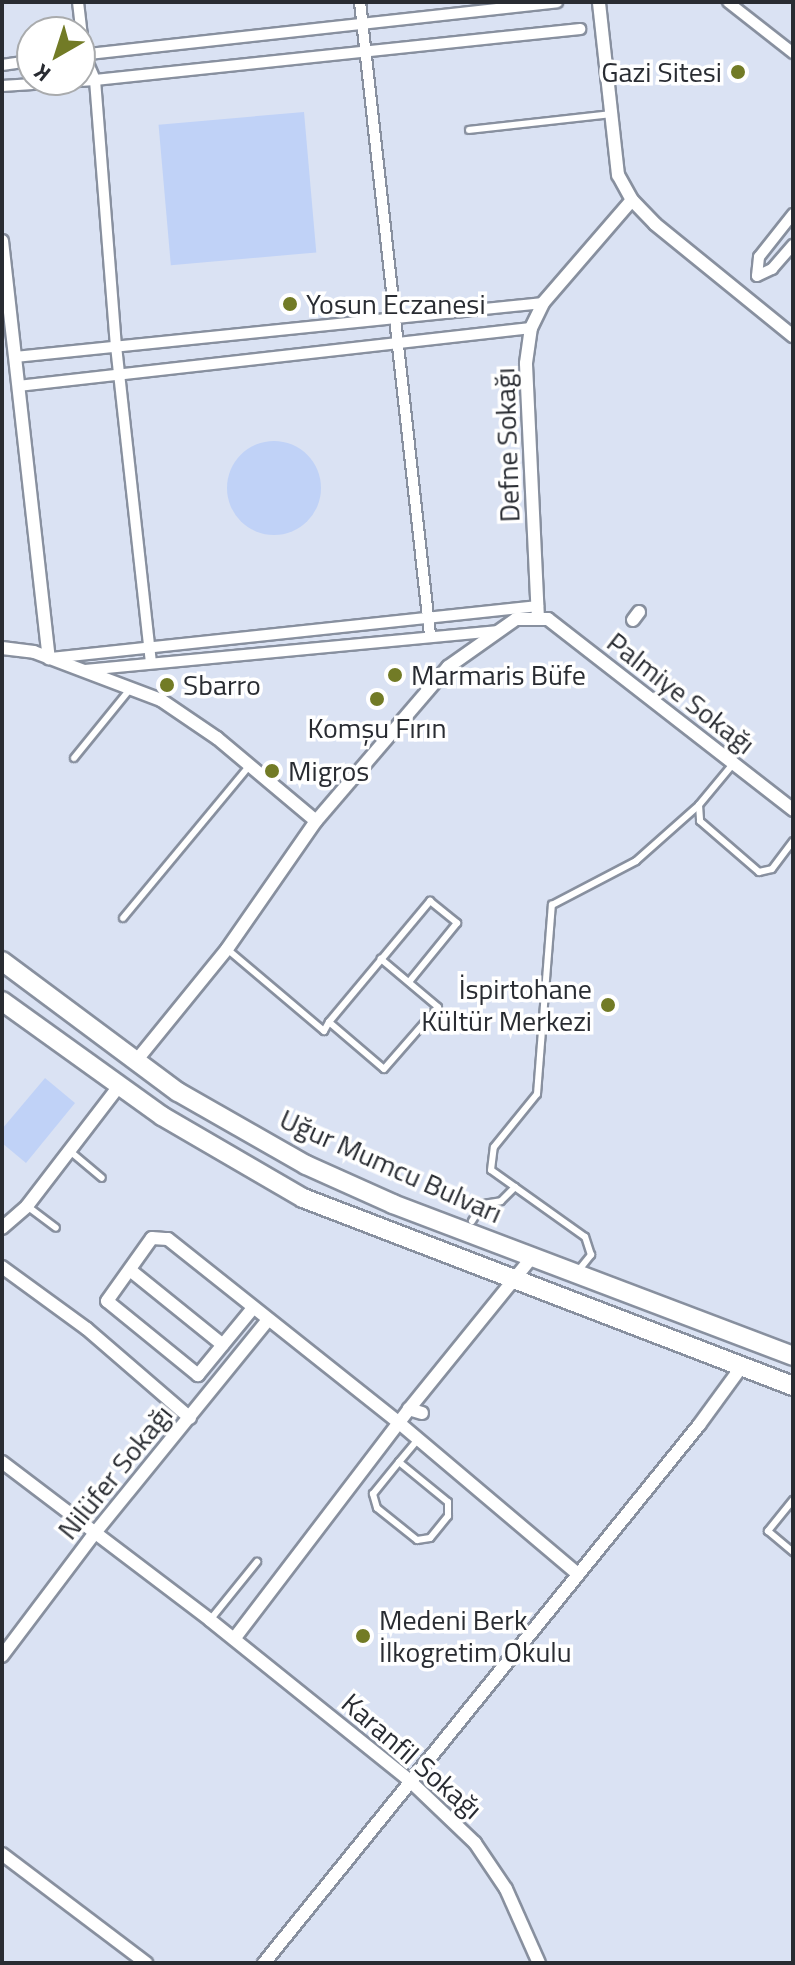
<!DOCTYPE html>
<meta charset="utf-8">
<style>
body{margin:0}
#map{position:relative;width:795px;height:1965px;overflow:hidden;background:#dae2f3;font-family:"Titillium Web",sans-serif}
div>[style]{position:absolute}
[style*='--x']{left:calc(var(--x)*1px);top:calc(var(--y)*1px);width:calc(var(--w)*1px);rotate:calc(var(--a)*1deg)}
.green>*{inset:0;background:#c0d2f7;transform-origin:0 0}
.round{border-radius:50%}
.roads{filter:drop-shadow(2px 0 #88909f) drop-shadow(-2px 0 #88909f) drop-shadow(0 2px #88909f) drop-shadow(0 -2px #88909f)}
.service>*{height:6px;margin:-3px;padding:0 3px;transform-origin:3px;border-radius:3px;background:#fff}
.pedestrian>*{height:10px;margin:-5px;padding:0 5px;transform-origin:5px;border-radius:5px;background:#fff}
.minor>*{height:12px;margin:-6px;padding:0 6px;transform-origin:6px;border-radius:6px;background:#fff}
.secondary>*{height:18px;margin:-9px;padding:0 9px;transform-origin:9px;border-radius:9px;background:#fff}
.dots>*{width:22px;height:22px;translate:-50% -50%;box-sizing:border-box;border:4px solid #fff;border-radius:50%}
span{translate:-50% -50%;white-space:nowrap;text-align:center;line-height:1.15;-webkit-text-stroke:7px #fff;paint-order:stroke}
.poi-label{font-size:28px;color:#292c32}
.right{translate:-100% -50%;text-align:right}
.left{translate:0 -50%;text-align:left}
.street-label{font-size:28px;color:#292c32}
.frame{position:absolute;inset:0;border:4px solid #292c32;pointer-events:none}
.north{position:absolute;left:16px;top:16px;width:80px;height:80px;box-sizing:border-box;background:#fff;border:2px solid #a9abad;border-radius:50%;rotate:219deg;font-size:22px;font-weight:700;line-height:32px;text-align:center;color:#292c32}
.north::after{content:'';display:block;margin:auto;width:28px;height:36px;background:#727b26;clip-path:polygon(50% 0,100% 100%,50% 72%,0 100%)}
</style>
<div id="map">
<div class="green">
<i style="left:304px;top:112px;width:141px;height:146px;rotate:85deg"></i>
<i class="round" style="left:227px;top:441px;width:94px;height:94px"></i>
<i style="clip-path:polygon(45px 1078px,75px 1103px,26px 1163px,2px 1143px,2px 1129px)"></i>
</div>
<div class="roads">
<div class="service">
<i style="--x:469;--y:130;--w:143;--a:-6.4"></i>
<i style="--x:74;--y:758;--w:89;--a:-50.9"></i>
<i style="--x:733;--y:764;--w:53;--a:129.7"></i>
<i style="--x:699;--y:805;--w:16;--a:86"></i>
<i style="--x:700;--y:821;--w:78;--a:40.8"></i>
<i style="--x:759;--y:872;--w:13;--a:-13"></i>
<i style="--x:772;--y:869;--w:35;--a:-53"></i>
<i style="--x:123;--y:918;--w:199;--a:-50.3"></i>
<i style="--x:227;--y:949;--w:127;--a:40.2"></i>
<i style="--x:324;--y:1031;--w:10;--a:-61"></i>
<i style="--x:329;--y:1022;--w:72;--a:40.5"></i>
<i style="--x:384;--y:1069;--w:82;--a:-48.9"></i>
<i style="--x:438;--y:1007;--w:75;--a:-139.9"></i>
<i style="--x:329;--y:1022;--w:158;--a:-50.1"></i>
<i style="--x:430;--y:901;--w:35;--a:39"></i>
<i style="--x:457;--y:923;--w:76;--a:129.1"></i>
<i style="--x:71;--y:1152;--w:40;--a:40"></i>
<i style="--x:27;--y:1206;--w:36;--a:37"></i>
<i style="--x:472;--y:1221;--w:20;--a:-57"></i>
<i style="--x:483;--y:1204;--w:18;--a:-9"></i>
<i style="--x:501;--y:1201;--w:20;--a:-45"></i>
<i style="--x:578;--y:1271;--w:21;--a:-51"></i>
<i style="--x:591;--y:1255;--w:19;--a:-108"></i>
<i style="--x:585;--y:1237;--w:115;--a:-144.5"></i>
<i style="--x:491;--y:1170;--w:23;--a:-83"></i>
<i style="--x:494;--y:1147;--w:68;--a:-50.9"></i>
<i style="--x:537;--y:1094;--w:190;--a:-85.5"></i>
<i style="--x:552;--y:905;--w:95;--a:-27.6"></i>
<i style="--x:636;--y:861;--w:84;--a:-41.6"></i>
<i style="--x:399;--y:1462;--w:63;--a:39.2"></i>
<i style="--x:448;--y:1502;--w:14;--a:90"></i>
<i style="--x:448;--y:1516;--w:28;--a:129"></i>
<i style="--x:430;--y:1538;--w:13;--a:171"></i>
<i style="--x:417;--y:1540;--w:51;--a:-141.3"></i>
<i style="--x:377;--y:1508;--w:15;--a:-106"></i>
<i style="--x:373;--y:1494;--w:41;--a:-50.9"></i>
<i style="--x:399;--y:1462;--w:30;--a:-50"></i>
<i style="--x:793;--y:1500;--w:40;--a:129"></i>
<i style="--x:768;--y:1531;--w:33;--a:40"></i>
<i style="--x:210;--y:1620;--w:75;--a:-51"></i>
</div>
<div class="pedestrian">
<i style="--x:78;--y:2;--w:52;--a:83.4"></i>
<i style="--x:84;--y:54;--w:28;--a:67"></i>
<i style="--x:95;--y:80;--w:267;--a:85.5"></i>
<i style="--x:116;--y:346;--w:319;--a:83.7"></i>
<i style="--x:360;--y:2;--w:637;--a:83.69"></i>
<i style="--x:728;--y:2;--w:83;--a:38.1"></i>
<i style="--x:80;--y:55;--w:480;--a:-6.3"></i>
<i style="--x:2;--y:65;--w:30;--a:-8"></i>
<i style="--x:2;--y:86;--w:93;--a:-3.7"></i>
<i style="--x:95;--y:80;--w:488;--a:-6"></i>
<i style="--x:793;--y:214;--w:55;--a:128.3"></i>
<i style="--x:759;--y:257;--w:19;--a:96"></i>
<i style="--x:757;--y:276;--w:17;--a:-25"></i>
<i style="--x:772;--y:269;--w:32;--a:-49"></i>
<i style="--x:15;--y:357;--w:531;--a:-5.84"></i>
<i style="--x:18;--y:386;--w:516;--a:-6.45"></i>
<i style="--x:51;--y:658;--w:490;--a:-6.1"></i>
<i style="--x:85;--y:670;--w:413;--a:-5.4"></i>
</div>
<div class="minor">
<i style="--x:632;--y:200;--w:33;--a:46"></i>
<i style="--x:655;--y:224;--w:178;--a:39.1"></i>
<i style="--x:2;--y:241;--w:420;--a:83.6"></i>
<i style="--x:538;--y:619;--w:10;--a:0"></i>
<i style="--x:548;--y:619;--w:311;--a:37.9"></i>
<i style="--x:633;--y:620;--w:10;--a:-53"></i>
<i style="--x:2;--y:648;--w:32;--a:7"></i>
<i style="--x:34;--y:652;--w:136;--a:20.7"></i>
<i style="--x:161;--y:700;--w:68;--a:34.2"></i>
<i style="--x:217;--y:738;--w:129;--a:40"></i>
<i style="--x:136;--y:1061;--w:144;--a:-50.9"></i>
<i style="--x:227;--y:949;--w:156;--a:-55.2"></i>
<i style="--x:316;--y:821;--w:203;--a:-49.4"></i>
<i style="--x:448;--y:667;--w:83;--a:-35.2"></i>
<i style="--x:516;--y:619;--w:22;--a:0"></i>
<i style="--x:538;--y:619;--w:256;--a:-92.7"></i>
<i style="--x:526;--y:363;--w:35;--a:-82"></i>
<i style="--x:531;--y:328;--w:28;--a:-64"></i>
<i style="--x:543;--y:303;--w:136;--a:-49.2"></i>
<i style="--x:632;--y:200;--w:29;--a:-119"></i>
<i style="--x:618;--y:175;--w:174;--a:-96.3"></i>
<i style="--x:2;--y:1228;--w:33;--a:-41"></i>
<i style="--x:27;--y:1206;--w:151;--a:-52.5"></i>
<i style="--x:2;--y:1267;--w:105;--a:36.1"></i>
<i style="--x:87;--y:1329;--w:136;--a:40.8"></i>
<i style="--x:130;--y:1270;--w:119;--a:38.9"></i>
<i style="--x:253;--y:1308;--w:87;--a:129.4"></i>
<i style="--x:198;--y:1375;--w:117;--a:-140.9"></i>
<i style="--x:107;--y:1301;--w:77;--a:-54.5"></i>
<i style="--x:152;--y:1238;--w:16;--a:4"></i>
<i style="--x:168;--y:1239;--w:294;--a:38.5"></i>
<i style="--x:398;--y:1422;--w:236;--a:40.2"></i>
<i style="--x:422;--y:1413;--w:14;--a:-163"></i>
<i style="--x:409;--y:1409;--w:196;--a:-51"></i>
<i style="--x:2;--y:1462;--w:261;--a:37.2"></i>
<i style="--x:210;--y:1620;--w:257;--a:38.8"></i>
<i style="--x:410;--y:1781;--w:90;--a:43.6"></i>
<i style="--x:475;--y:1843;--w:55;--a:56"></i>
<i style="--x:506;--y:1889;--w:81;--a:66"></i>
<i style="--x:234;--y:1639;--w:289;--a:-52.7"></i>
<i style="--x:2;--y:1656;--w:153;--a:-53"></i>
<i style="--x:94;--y:1534;--w:276;--a:-50.9"></i>
<i style="--x:2;--y:1854;--w:181;--a:37.1"></i>
<i style="--x:264;--y:1963;--w:692;--a:-51.04"></i>
<i style="--x:699;--y:1425;--w:73;--a:-53.9"></i>
</div>
<div class="secondary">
<i style="--x:2;--y:961;--w:219;--a:36.7"></i>
<i style="--x:178;--y:1092;--w:147;--a:29.7"></i>
<i style="--x:306;--y:1165;--w:95;--a:24.1"></i>
<i style="--x:393;--y:1204;--w:428;--a:20.8"></i>
<i style="--x:2;--y:1001;--w:197;--a:35.7"></i>
<i style="--x:162;--y:1116;--w:163;--a:30.2"></i>
<i style="--x:303;--y:1198;--w:525;--a:20.99"></i>
</div>
</div>
<div class="dots">
<i style="left:738px;top:72px;background:#727b26"></i>
<i style="left:290px;top:304px;background:#727b26"></i>
<i style="left:395px;top:675px;background:#727b26"></i>
<i style="left:167px;top:685px;background:#727b26"></i>
<i style="left:377px;top:699px;background:#727b26"></i>
<i style="left:272px;top:771px;background:#727b26"></i>
<i style="left:608px;top:1005px;background:#727b26"></i>
<i style="left:363px;top:1636px;background:#727b26"></i>
</div>
<div class="poi-label">
<span class="right" style="left:722px;top:72px">Gazi Sitesi</span>
<span class="left" style="left:306px;top:304px">Yosun Eczanesi</span>
<span class="left" style="left:411px;top:675px">Marmaris Büfe</span>
<span class="left" style="left:183px;top:685px">Sbarro</span>
<span style="left:377px;top:728px">Komşu Fırın</span>
<span class="left" style="left:288px;top:771px">Migros</span>
<span class="right" style="left:592px;top:1005px">İspirtohane<br>Kültür Merkezi</span>
<span class="left" style="left:379px;top:1636px">Medeni Berk<br>İlkogretim Okulu</span>
</div>
<div class="street-label">
<span style="left:507px;top:445px;rotate:-92deg">Defne Sokağı</span>
<span style="left:681px;top:693px;rotate:38deg">Palmiye Sokağı</span>
<span style="left:391px;top:1166px;rotate:24deg">Uğur Mumcu Bulvarı</span>
<span style="left:115px;top:1472px;rotate:-51deg">Nilüfer Sokağı</span>
<span style="left:412px;top:1756px;rotate:41deg">Karanfil Sokağı</span>
</div>
<div class="frame"></div>
<div class="north">K</div>
</div>
